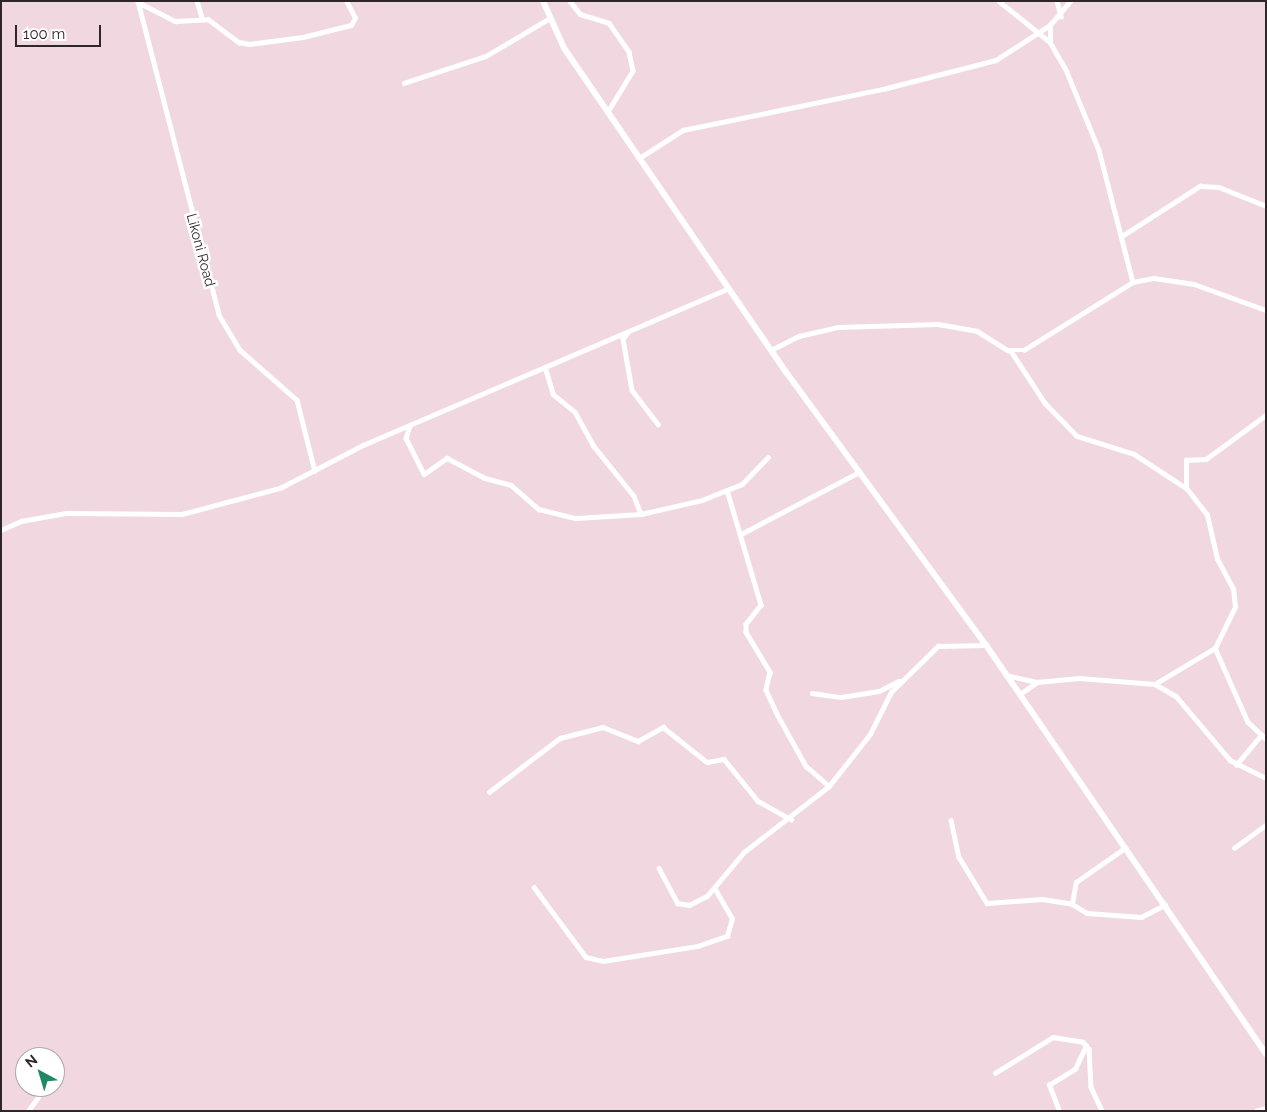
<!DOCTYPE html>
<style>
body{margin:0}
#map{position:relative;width:1267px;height:1112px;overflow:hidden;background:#f1d7e0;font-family:Raleway,sans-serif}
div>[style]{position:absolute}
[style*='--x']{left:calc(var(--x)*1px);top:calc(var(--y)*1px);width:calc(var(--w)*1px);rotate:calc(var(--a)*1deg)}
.street>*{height:4.5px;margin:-2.25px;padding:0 2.25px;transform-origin:2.25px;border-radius:2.25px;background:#fff}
.secondary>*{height:6px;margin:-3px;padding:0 3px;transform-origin:3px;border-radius:3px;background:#fff}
span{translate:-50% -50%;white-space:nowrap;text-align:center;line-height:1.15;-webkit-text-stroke:5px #fff;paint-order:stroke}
.street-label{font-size:14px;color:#2f2629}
.frame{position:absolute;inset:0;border:2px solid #2f2629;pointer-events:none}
.north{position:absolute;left:15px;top:1047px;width:50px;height:50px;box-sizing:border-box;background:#fff;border:1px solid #aca8a9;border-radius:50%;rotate:321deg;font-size:14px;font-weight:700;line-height:20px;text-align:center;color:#2f2629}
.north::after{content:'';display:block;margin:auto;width:18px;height:22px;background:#228863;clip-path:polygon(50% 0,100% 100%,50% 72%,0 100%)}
.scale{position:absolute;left:15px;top:25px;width:86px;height:22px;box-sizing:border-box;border:2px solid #2f2629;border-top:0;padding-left:6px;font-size:15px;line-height:18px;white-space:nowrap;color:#2f2629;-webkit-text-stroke:4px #fff;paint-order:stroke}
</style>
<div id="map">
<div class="street">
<i style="--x:138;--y:1;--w:324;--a:75.5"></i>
<i style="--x:219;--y:315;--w:41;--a:59"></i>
<i style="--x:240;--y:350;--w:76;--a:41.3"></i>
<i style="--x:297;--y:400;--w:73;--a:75.8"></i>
<i style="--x:197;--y:1;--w:17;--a:73"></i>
<i style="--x:570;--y:1;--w:16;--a:52"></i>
<i style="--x:580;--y:14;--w:30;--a:17"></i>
<i style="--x:609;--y:23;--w:35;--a:55"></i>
<i style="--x:629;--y:52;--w:19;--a:78"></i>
<i style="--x:633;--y:71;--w:48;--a:121.4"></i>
<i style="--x:999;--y:1;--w:65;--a:38.8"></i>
<i style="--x:1050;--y:42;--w:34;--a:60"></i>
<i style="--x:1067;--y:72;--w:84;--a:67.7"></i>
<i style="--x:1099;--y:150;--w:136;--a:75.6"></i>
<i style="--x:1057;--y:1;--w:16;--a:75"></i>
<i style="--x:138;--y:2;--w:42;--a:27.2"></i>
<i style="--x:175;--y:21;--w:33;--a:-3"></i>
<i style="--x:208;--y:19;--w:39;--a:37"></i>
<i style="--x:239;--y:42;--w:10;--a:11"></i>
<i style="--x:249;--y:44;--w:54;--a:-7.4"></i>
<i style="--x:303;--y:37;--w:49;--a:-14"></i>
<i style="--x:351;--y:25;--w:8;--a:-60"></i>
<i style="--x:355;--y:18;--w:19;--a:-118"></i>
<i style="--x:1050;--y:42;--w:17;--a:-90"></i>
<i style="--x:404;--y:83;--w:86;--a:-18.2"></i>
<i style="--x:486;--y:56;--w:74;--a:-30.7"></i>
<i style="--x:641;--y:157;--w:50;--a:-32.7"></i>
<i style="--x:683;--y:130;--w:204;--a:-11.6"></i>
<i style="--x:883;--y:89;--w:117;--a:-14.4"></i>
<i style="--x:996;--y:60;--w:64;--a:-32.9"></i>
<i style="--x:1050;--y:25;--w:31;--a:-50"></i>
<i style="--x:1122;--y:236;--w:93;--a:-32.7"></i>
<i style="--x:1200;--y:186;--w:19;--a:3"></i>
<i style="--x:1219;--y:187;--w:51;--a:22"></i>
<i style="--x:627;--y:334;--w:6;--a:129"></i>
<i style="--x:623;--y:339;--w:52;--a:80"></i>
<i style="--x:632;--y:390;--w:43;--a:52.6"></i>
<i style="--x:771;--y:350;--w:31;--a:-27"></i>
<i style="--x:799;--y:336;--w:40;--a:-13"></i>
<i style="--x:838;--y:327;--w:100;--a:-1.7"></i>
<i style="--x:938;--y:324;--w:40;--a:10"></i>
<i style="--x:977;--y:331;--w:36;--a:32"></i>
<i style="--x:1008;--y:350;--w:16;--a:0"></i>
<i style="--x:1024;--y:350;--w:128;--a:-32"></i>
<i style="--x:1133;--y:282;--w:21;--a:-11"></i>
<i style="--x:1154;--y:278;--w:40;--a:8.5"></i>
<i style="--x:1194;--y:284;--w:77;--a:19.9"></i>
<i style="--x:1011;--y:351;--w:62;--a:56.8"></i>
<i style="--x:1045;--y:403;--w:46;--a:45.9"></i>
<i style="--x:1077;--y:436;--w:60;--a:17.5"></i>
<i style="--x:1134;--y:454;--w:62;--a:33.2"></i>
<i style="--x:545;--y:367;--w:28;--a:73"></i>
<i style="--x:553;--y:394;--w:28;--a:39"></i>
<i style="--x:575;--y:412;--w:38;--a:61"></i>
<i style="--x:593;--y:445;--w:65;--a:51.2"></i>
<i style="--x:634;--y:496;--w:19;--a:69"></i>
<i style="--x:410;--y:426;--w:13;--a:108"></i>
<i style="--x:406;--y:438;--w:40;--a:63.4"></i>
<i style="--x:424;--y:474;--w:28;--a:-35"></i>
<i style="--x:447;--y:458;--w:43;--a:27.8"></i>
<i style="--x:485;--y:478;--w:27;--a:15"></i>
<i style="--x:511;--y:485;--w:37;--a:41"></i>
<i style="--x:539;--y:509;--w:38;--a:14"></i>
<i style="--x:576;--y:518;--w:65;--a:-3.5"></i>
<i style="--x:641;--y:514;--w:63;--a:-12.9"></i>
<i style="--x:702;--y:500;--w:43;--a:-21.8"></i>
<i style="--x:742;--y:484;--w:37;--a:-46"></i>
<i style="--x:727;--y:490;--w:120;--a:73.5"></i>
<i style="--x:761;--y:605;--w:24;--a:128"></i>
<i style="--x:746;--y:624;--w:8;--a:90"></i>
<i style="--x:746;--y:632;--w:47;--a:59"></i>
<i style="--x:770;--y:672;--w:18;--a:103"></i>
<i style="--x:766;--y:690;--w:26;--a:65"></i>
<i style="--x:777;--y:714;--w:60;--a:60.9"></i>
<i style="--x:806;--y:766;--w:30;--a:41"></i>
<i style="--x:1;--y:530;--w:22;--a:-24"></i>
<i style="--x:21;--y:521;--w:47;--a:-9.9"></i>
<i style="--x:67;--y:513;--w:115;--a:0.5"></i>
<i style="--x:182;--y:514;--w:101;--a:-14.9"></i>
<i style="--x:280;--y:488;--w:93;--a:-27.4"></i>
<i style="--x:363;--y:445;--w:398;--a:-23.2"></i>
<i style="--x:741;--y:534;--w:133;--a:-27.7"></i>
<i style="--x:1215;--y:648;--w:81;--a:66"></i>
<i style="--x:1248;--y:722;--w:25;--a:43"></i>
<i style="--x:1006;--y:675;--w:32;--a:13"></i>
<i style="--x:1037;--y:682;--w:42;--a:-5.4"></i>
<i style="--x:1079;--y:678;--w:76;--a:4.5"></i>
<i style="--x:1155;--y:684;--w:24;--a:30"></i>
<i style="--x:1176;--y:696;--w:84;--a:49.8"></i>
<i style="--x:1230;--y:760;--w:40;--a:26.6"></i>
<i style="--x:1155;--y:684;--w:70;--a:-31"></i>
<i style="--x:1215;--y:648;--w:46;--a:-64"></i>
<i style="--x:1235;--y:607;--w:18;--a:-96"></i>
<i style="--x:1233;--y:589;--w:34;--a:-118"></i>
<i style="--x:1217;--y:559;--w:45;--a:-102.8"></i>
<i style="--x:1207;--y:515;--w:34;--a:-128"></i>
<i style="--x:1186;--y:488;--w:28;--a:-90"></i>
<i style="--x:1186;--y:460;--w:20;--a:-3"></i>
<i style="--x:1206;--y:459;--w:74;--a:-36.3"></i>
<i style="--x:812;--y:693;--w:29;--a:8"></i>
<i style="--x:841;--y:697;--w:38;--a:-9"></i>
<i style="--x:879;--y:691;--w:22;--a:-27"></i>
<i style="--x:1020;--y:694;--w:21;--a:-35"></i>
<i style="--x:1236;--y:765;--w:39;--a:-50"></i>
<i style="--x:489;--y:792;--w:89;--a:-37.3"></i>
<i style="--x:560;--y:738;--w:44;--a:-14.3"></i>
<i style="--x:603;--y:727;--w:38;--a:22"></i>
<i style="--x:638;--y:741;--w:29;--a:-29"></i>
<i style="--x:663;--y:727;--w:56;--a:38.5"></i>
<i style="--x:707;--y:762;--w:17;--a:-10"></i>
<i style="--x:724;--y:759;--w:54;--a:51"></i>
<i style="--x:758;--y:801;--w:38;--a:29"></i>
<i style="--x:951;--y:820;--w:38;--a:78"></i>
<i style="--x:959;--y:857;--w:54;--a:58.7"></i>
<i style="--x:987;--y:903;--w:55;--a:-4.2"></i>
<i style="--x:1042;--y:899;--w:30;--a:9"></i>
<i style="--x:1072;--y:904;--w:17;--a:31"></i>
<i style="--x:1087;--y:913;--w:54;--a:4.2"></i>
<i style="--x:1141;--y:917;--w:27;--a:-27"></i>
<i style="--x:1234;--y:848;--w:39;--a:-36"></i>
<i style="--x:659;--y:868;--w:40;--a:62"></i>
<i style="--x:678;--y:903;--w:11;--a:10"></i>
<i style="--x:689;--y:905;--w:20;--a:-27"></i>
<i style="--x:707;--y:896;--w:57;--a:-49.9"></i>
<i style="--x:744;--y:852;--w:108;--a:-37.8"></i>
<i style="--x:829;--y:786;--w:66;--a:-51.7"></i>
<i style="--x:870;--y:734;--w:47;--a:-63.4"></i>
<i style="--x:891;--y:692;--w:66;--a:-44.4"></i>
<i style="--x:938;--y:646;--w:48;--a:-1.2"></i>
<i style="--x:534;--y:887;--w:87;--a:53.4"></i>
<i style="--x:586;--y:957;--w:17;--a:13"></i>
<i style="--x:603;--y:961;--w:96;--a:-9"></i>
<i style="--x:698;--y:946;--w:31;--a:-19"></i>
<i style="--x:727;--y:936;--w:18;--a:-74"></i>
<i style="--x:732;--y:919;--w:34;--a:-120"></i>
<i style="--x:1072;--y:904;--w:22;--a:-80"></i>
<i style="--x:1076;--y:882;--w:60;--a:-34.8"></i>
<i style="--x:995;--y:1073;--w:68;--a:-31.8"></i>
<i style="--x:1053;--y:1037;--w:30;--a:9"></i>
<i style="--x:1083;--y:1042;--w:9;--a:49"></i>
<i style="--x:1089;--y:1049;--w:38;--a:87"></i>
<i style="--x:1091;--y:1087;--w:26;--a:65"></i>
<i style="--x:28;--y:1111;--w:17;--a:-54"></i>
<i style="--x:1059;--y:1111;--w:28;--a:-111"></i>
<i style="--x:1049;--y:1085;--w:31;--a:-32"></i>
<i style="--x:1075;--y:1069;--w:26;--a:-65"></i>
<i style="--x:1256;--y:1111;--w:10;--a:-17"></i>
</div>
<div class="secondary">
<i style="--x:543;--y:1;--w:51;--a:65.9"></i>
<i style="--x:564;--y:48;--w:393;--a:55.6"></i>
<i style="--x:786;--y:372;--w:338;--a:53.8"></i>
<i style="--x:986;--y:645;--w:496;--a:55.6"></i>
</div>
<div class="street-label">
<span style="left:201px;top:250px;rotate:75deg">Likoni Road</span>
</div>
<div class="frame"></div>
<div class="north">N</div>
<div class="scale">100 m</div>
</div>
